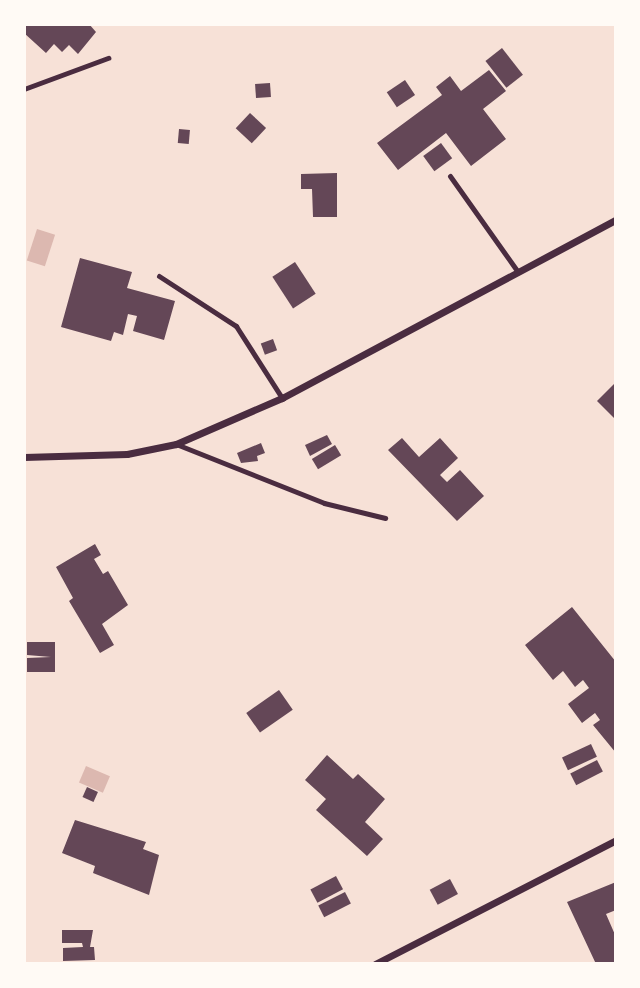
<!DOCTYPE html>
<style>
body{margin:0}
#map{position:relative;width:640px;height:988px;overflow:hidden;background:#f7e1d7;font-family:Raleway,sans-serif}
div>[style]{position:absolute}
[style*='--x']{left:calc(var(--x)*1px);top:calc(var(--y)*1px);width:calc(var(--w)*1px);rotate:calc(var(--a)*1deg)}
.water>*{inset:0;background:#dcb8b0;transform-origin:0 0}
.building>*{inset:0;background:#644757;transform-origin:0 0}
.service>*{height:5px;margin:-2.5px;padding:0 2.5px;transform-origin:2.5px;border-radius:2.5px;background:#4a2c40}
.minor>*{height:7px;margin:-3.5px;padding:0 3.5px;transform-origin:3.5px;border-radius:3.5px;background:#4a2c40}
span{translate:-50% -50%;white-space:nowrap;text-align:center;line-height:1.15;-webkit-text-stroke:5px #fffaf5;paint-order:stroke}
.frame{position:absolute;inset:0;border:26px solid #fffaf5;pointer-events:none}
</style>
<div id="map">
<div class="water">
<i style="left:37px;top:229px;width:19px;height:33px;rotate:18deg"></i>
<i style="left:86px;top:766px;width:26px;height:18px;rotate:23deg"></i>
</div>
<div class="building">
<i style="clip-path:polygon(24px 24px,89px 24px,96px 32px,78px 54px,69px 45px,62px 52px,54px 44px,46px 53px,24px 33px)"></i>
<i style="left:502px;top:48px;width:34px;height:21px;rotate:52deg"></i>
<i style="clip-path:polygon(489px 70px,506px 91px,483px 109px,506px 139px,471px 166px,446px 133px,398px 170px,377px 143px,442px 95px,436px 87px,450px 76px,461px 91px)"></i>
<i style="left:405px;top:80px;width:18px;height:22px;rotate:56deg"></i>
<i style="left:270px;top:83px;width:14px;height:15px;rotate:86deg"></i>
<i style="left:250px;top:113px;width:22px;height:21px;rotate:43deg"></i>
<i style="left:179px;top:129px;width:11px;height:14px;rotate:5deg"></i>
<i style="left:441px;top:143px;width:19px;height:22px;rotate:54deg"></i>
<i style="clip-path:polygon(337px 173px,337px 217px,313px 217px,312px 189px,301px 189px,301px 174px)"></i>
<i style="clip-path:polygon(80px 258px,132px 272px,127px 288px,175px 301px,164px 340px,133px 331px,137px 316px,128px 314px,123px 335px,114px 332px,111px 341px,61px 327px)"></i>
<i style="left:295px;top:262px;width:38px;height:27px;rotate:57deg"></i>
<i style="left:273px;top:339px;width:12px;height:13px;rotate:70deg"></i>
<i style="clip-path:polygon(616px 382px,616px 420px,597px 401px)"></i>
<i style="clip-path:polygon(327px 435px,332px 444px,310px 456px,305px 445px)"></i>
<i style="clip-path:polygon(402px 438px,419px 457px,440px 438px,458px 458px,440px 475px,447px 482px,460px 470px,484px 496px,457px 521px,388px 450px)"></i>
<i style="clip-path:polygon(261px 443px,265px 453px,257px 456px,258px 461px,241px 463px,237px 453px)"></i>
<i style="left:335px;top:445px;width:12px;height:27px;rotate:59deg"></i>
<i style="clip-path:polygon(95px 544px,101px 555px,94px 559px,103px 574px,108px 571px,128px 605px,102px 624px,114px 645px,100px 653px,69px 601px,73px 598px,56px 567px)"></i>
<i style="clip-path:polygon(572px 607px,616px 662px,616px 753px,593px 725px,600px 720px,595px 713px,582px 723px,568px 704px,589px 688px,583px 680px,575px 687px,563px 671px,553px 680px,525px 645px)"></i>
<i style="clip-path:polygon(27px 642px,55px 642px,55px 672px,27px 672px,27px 658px,51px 657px,27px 655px)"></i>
<i style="left:279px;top:690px;width:24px;height:40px;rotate:55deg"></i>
<i style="left:591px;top:744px;width:14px;height:32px;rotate:65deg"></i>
<i style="clip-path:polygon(327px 755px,353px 779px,358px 774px,385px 799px,365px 822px,383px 839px,367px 856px,316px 810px,326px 799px,305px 780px)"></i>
<i style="left:597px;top:760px;width:13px;height:30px;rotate:63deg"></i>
<i style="left:87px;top:787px;width:12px;height:11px;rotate:24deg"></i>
<i style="clip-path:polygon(75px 820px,146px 842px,143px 849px,159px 855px,149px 895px,93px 873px,95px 866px,62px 853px)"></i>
<i style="left:336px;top:876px;width:15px;height:29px;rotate:62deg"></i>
<i style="left:450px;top:879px;width:17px;height:23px;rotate:62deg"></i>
<i style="clip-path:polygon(616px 882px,616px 910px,606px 914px,616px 937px,616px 964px,596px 964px,567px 902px)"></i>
<i style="left:345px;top:892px;width:13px;height:30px;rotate:63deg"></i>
<i style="clip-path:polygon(62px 930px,93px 930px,90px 947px,94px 947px,95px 960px,63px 961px,63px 948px,83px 947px,82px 943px,62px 943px)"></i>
</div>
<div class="service">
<i style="--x:24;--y:89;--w:90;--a:-20.3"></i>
<i style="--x:450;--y:176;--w:118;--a:54.7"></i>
<i style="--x:159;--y:276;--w:92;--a:33"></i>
<i style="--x:236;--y:326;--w:85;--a:57.4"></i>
<i style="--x:176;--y:444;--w:159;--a:21.7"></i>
<i style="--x:324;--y:503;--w:63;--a:13.8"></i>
</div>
<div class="minor">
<i style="--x:24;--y:457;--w:103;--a:-1.7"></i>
<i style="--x:127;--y:454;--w:50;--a:-11.5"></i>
<i style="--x:176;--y:444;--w:116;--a:-23.5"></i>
<i style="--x:282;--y:398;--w:378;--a:-28.1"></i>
<i style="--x:375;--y:964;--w:271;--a:-27.2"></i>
</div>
<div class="frame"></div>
</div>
